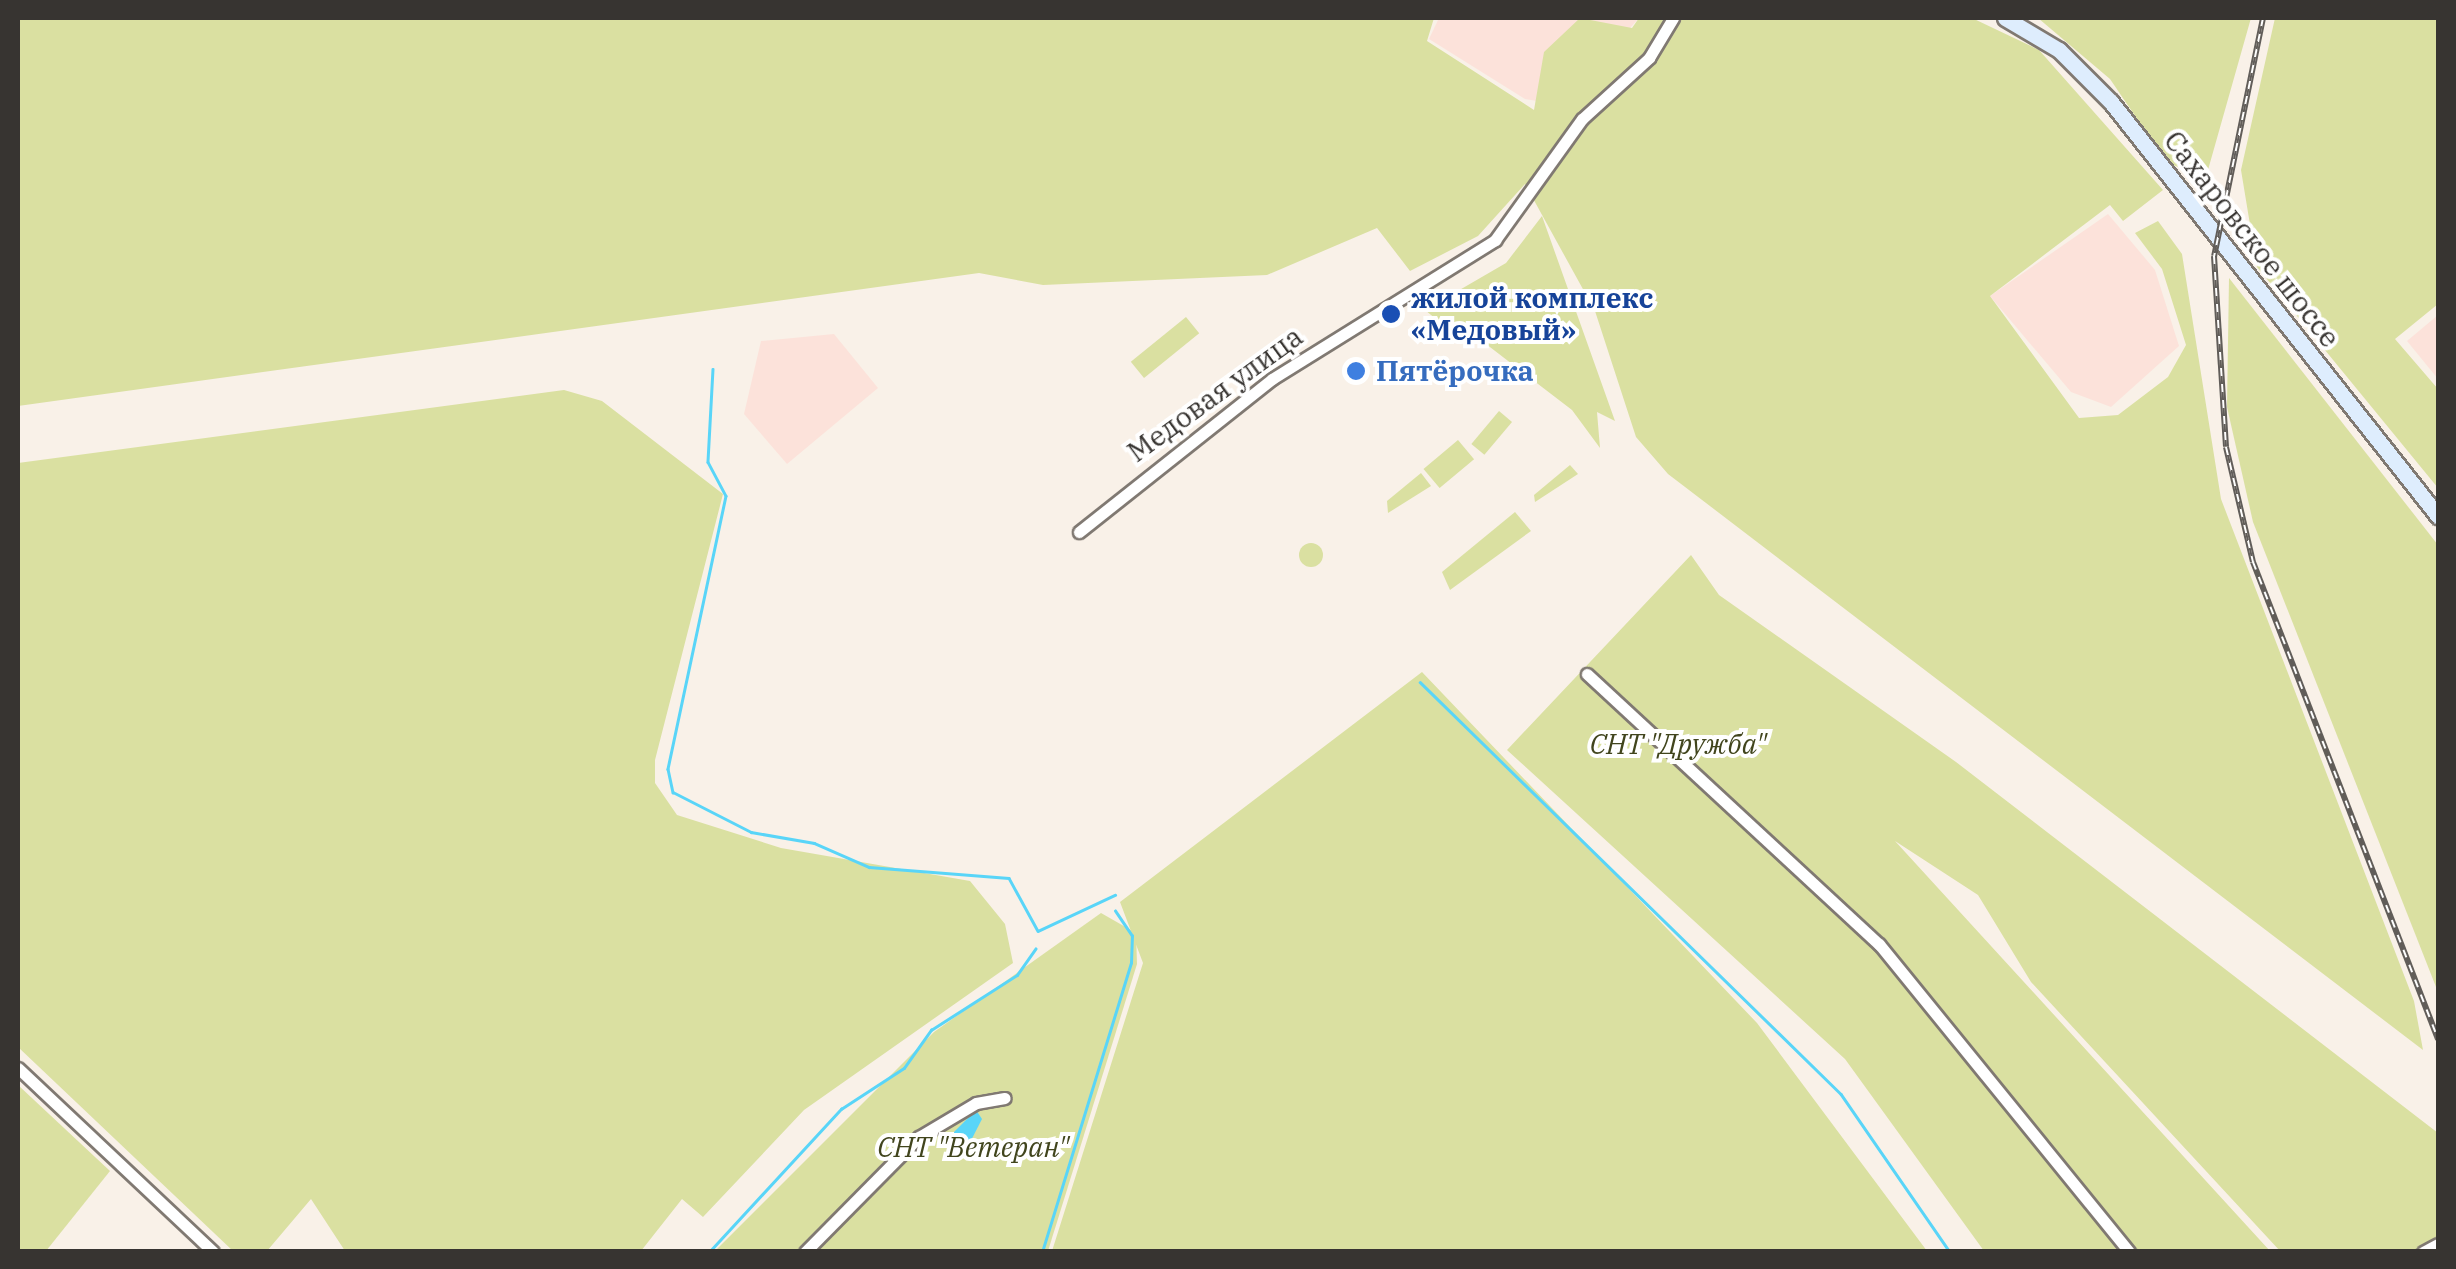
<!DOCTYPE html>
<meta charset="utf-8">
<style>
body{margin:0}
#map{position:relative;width:2456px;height:1269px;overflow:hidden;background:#f9f1e8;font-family:"IBM Plex Serif",serif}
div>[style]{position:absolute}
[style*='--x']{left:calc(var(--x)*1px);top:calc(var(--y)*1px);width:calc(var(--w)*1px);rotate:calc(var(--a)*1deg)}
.industrial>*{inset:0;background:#fce2da}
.green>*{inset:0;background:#dae0a1;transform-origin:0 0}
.round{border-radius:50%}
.water>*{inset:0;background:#59d5f8}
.stream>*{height:2.5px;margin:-1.25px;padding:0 1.25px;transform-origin:1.25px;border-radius:1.25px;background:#59d5f8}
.roads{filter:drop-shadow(2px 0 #807972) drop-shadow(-2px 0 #807972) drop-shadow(0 2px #807972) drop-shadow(0 -2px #807972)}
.minor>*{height:11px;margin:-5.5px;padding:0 5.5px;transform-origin:5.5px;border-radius:5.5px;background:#fff}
.secondary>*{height:15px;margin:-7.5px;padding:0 7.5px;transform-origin:7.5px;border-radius:7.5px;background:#deedfd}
.rail>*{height:6px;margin-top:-3px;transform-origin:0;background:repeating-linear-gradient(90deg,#fff 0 8px,#615d59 0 16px);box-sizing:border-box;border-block:2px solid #615d59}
.dots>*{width:28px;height:28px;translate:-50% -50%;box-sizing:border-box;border:5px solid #fff;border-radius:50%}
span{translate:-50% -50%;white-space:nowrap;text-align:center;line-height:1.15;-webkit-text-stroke:8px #fff;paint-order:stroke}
.street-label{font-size:28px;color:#373431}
.transit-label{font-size:28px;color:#164399;font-weight:700}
.left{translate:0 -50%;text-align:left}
.shop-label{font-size:28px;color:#366cbe;font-weight:700}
.park-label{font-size:28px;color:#41451d;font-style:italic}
.frame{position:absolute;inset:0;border:20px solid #373431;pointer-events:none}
</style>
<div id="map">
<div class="industrial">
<i style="clip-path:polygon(1439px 18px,1639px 18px,1561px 105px,1525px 99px,1429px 39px)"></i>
<i style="clip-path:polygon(2108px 214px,2155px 270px,2179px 346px,2111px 407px,2071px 392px,1990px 296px)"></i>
<i style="clip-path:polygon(2438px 315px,2438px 379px,2407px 341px)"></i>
<i style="clip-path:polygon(834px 334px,878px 388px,787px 464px,744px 414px,761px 341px)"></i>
</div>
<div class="green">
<i style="clip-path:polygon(18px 18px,1434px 18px,1427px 41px,1534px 110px,1544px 52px,1580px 18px,1632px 28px,1639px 18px,1972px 18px,2039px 50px,2163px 190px,2123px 221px,2110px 205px,1990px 296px,2079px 418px,2118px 415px,2168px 377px,2186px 345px,2162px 269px,2135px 233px,2158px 221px,2182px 254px,2221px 499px,2414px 1001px,2423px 1050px,1668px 474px,1636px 437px,1595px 311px,1525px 184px,1478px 236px,1410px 271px,1377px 228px,1267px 275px,1043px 285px,979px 273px,18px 406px)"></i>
<i style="clip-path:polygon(2038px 18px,2251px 18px,2206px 177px,2167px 163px,2110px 79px)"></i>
<i style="clip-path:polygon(2275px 18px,2438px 18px,2438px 304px,2395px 339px,2438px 389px,2438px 488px,2257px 267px,2241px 170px)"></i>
<i style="clip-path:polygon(1542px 216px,1615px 421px,1597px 412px,1600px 448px,1572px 410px,1473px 334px,1454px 334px,1425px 310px,1506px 263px)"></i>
<i style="clip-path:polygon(2229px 278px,2438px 545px,2438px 992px,2253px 522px,2227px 407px)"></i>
<i style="left:1186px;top:317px;width:21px;height:71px;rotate:51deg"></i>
<i style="clip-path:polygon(564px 390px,602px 401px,723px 494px,655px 760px,655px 783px,677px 815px,781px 848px,970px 881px,1005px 924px,1013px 963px,804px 1110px,703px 1217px,682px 1199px,641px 1251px,345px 1251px,311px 1199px,267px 1251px,233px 1251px,18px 1047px,18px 463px)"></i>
<i style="left:1499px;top:411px;width:17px;height:43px;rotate:40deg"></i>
<i style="left:1458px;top:440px;width:25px;height:45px;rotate:50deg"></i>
<i style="clip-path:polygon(1570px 465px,1578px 474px,1535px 502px,1534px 495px)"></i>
<i style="clip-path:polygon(1421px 473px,1431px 486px,1388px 513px,1387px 501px)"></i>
<i style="clip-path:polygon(1515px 512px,1531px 531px,1450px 590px,1442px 572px)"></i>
<i class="round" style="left:1299px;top:543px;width:24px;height:24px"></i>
<i style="clip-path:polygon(1691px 555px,1719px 595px,1956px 762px,2438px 1133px,2438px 1251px,2280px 1251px,2031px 982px,1978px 895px,1895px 841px,2270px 1251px,1984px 1251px,1845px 1059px,1507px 750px)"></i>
<i style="clip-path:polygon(1422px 672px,1757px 1023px,1927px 1251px,1052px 1251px,1143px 963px,1120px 902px)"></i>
<i style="clip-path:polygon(1101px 913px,1136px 933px,1137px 964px,1048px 1251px,714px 1252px,934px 1032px)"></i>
<i style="clip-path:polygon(18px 1085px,110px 1171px,46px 1251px,18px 1251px)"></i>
</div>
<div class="water">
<i style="clip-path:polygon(976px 1110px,982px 1119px,962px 1158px,949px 1137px)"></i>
</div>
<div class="stream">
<i style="--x:713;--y:369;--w:93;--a:93.1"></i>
<i style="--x:708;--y:462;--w:38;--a:62"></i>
<i style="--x:726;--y:496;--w:279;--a:102"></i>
<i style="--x:668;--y:769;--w:24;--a:78"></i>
<i style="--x:673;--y:792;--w:88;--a:27.1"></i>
<i style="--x:751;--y:832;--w:64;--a:9.9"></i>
<i style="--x:814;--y:843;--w:60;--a:23.6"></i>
<i style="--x:869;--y:867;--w:140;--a:4.5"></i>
<i style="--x:1009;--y:878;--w:60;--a:61.3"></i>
<i style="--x:1038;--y:931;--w:85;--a:-25.1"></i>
<i style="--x:1420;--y:682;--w:589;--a:44.38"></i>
<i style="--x:1841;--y:1094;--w:192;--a:55.4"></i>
<i style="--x:709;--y:1252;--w:195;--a:-47.3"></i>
<i style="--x:841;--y:1109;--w:75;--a:-33.1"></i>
<i style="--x:904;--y:1068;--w:47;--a:-54.6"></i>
<i style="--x:931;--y:1030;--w:102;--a:-32.6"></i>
<i style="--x:1017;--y:975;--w:32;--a:-55"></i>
<i style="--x:1042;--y:1252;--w:302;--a:-72.9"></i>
<i style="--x:1131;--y:963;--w:27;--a:-88"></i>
<i style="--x:1132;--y:936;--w:30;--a:-124"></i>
</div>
<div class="roads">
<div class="minor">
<i style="--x:1079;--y:532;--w:246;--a:-38.4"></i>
<i style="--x:1272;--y:379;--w:263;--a:-31.9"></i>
<i style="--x:1495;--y:240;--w:149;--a:-54.3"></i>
<i style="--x:1582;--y:119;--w:91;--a:-42.3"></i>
<i style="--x:1649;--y:58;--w:47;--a:-59"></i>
<i style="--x:1587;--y:674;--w:398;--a:42.8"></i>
<i style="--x:1879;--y:944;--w:397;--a:50.9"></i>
<i style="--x:18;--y:1068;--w:268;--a:43.3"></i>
<i style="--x:805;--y:1252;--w:162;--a:-45.3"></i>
<i style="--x:919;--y:1137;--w:66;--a:-30.8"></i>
<i style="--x:976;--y:1103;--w:29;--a:-10"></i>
<i style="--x:2423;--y:1252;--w:17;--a:-28"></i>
</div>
<div class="secondary">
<i style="--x:2005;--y:18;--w:63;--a:30.7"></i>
<i style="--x:2059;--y:50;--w:74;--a:45"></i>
<i style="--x:2111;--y:102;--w:528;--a:51.7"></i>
</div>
</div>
<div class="rail">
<i style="--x:2263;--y:18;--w:243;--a:101.6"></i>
<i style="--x:2214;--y:256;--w:191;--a:86.4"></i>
<i style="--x:2226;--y:447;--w:118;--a:76.8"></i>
<i style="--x:2253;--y:562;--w:512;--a:68.8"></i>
</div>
<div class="dots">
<i style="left:1391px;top:314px;background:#1a4fb4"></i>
<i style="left:1356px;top:371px;background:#3f7fe0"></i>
</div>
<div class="street-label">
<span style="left:2252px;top:239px;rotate:52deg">Сахаровское шоссе</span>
<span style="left:1215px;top:394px;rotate:-36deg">Медовая улица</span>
</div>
<div class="transit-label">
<span class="left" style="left:1411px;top:314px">жилой комплекс<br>«Медовый»</span>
</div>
<div class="shop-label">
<span class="left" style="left:1376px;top:371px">Пятёрочка</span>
</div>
<div class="park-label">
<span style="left:1678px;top:744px">СНТ "Дружба"</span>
<span style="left:973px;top:1147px">СНТ "Ветеран"</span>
</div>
<div class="frame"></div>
</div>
